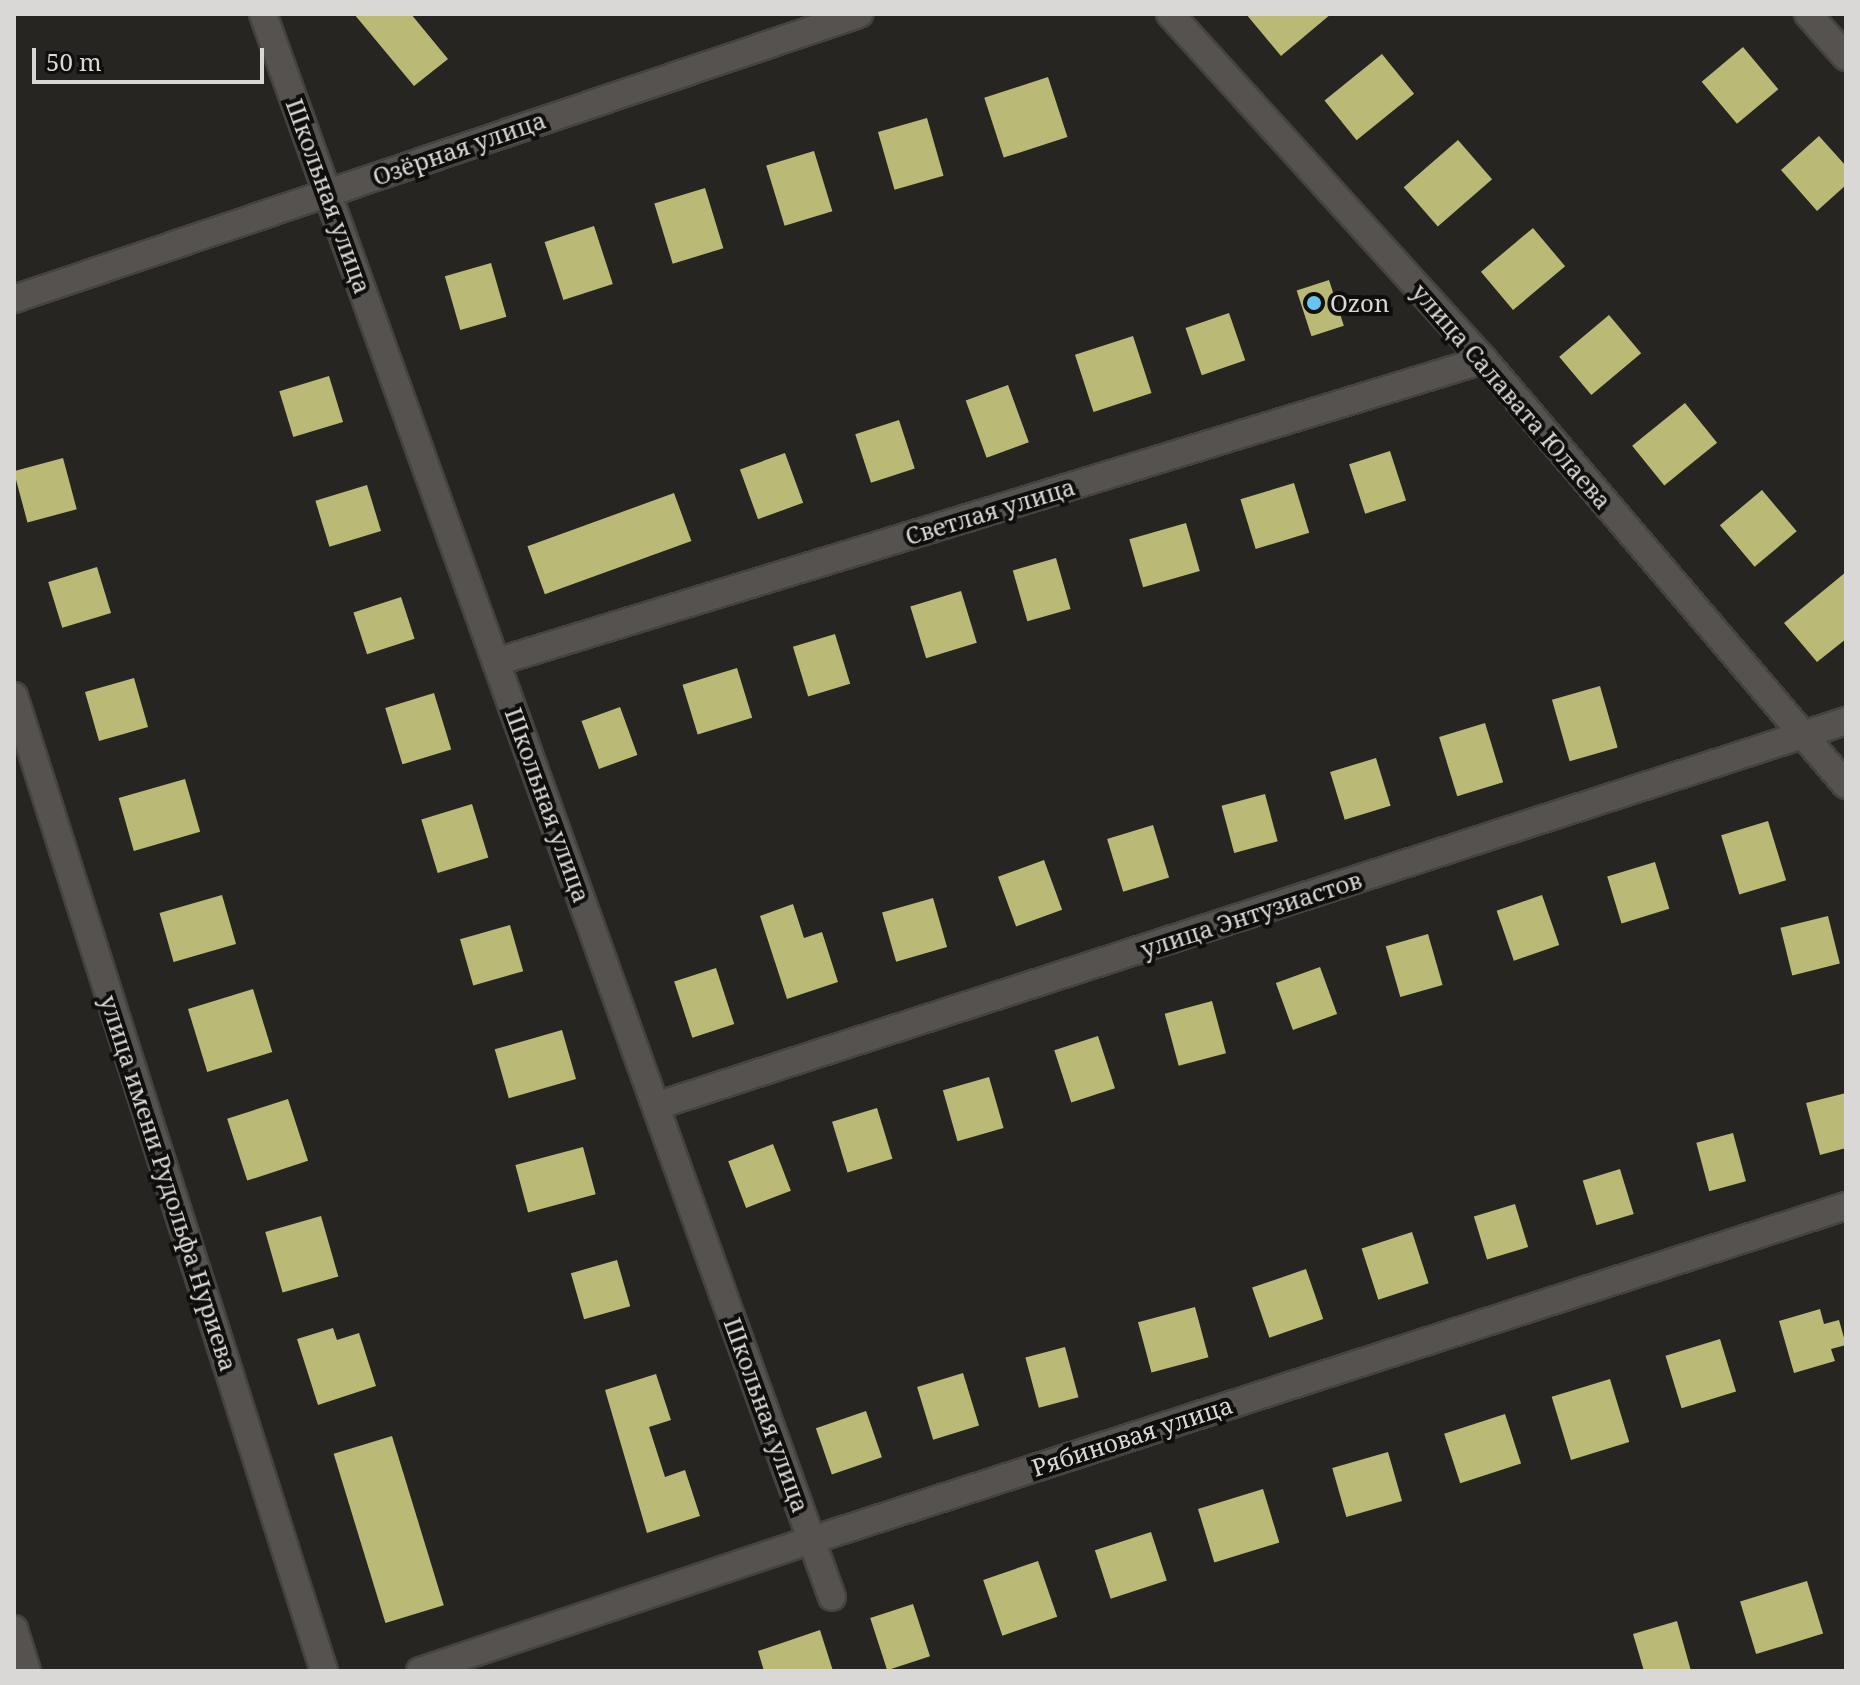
<!DOCTYPE html>
<meta charset="utf-8">
<style>
body{margin:0}
#map{position:relative;width:1860px;height:1685px;overflow:hidden;background:#272522;font-family:"Noto Serif",serif}
div>[style]{position:absolute}
[style*='--x']{left:calc(var(--x)*1px);top:calc(var(--y)*1px);width:calc(var(--w)*1px);rotate:calc(var(--a)*1deg)}
.building>*{inset:0;background:#baba76;transform-origin:0 0}
.roads{filter:drop-shadow(2px 0 #454340) drop-shadow(-2px 0 #454340) drop-shadow(0 2px #454340) drop-shadow(0 -2px #454340)}
.minor>*{height:26px;margin:-13px;padding:0 13px;transform-origin:13px;border-radius:13px;background:#55524f}
.dots>*{width:22px;height:22px;translate:-50% -50%;box-sizing:border-box;border:4px solid #0f0e0d;border-radius:50%}
span{translate:-50% -50%;white-space:nowrap;text-align:center;line-height:1.15;-webkit-text-stroke:8px #0f0e0d;paint-order:stroke}
.street-label{font-size:24px;color:#dad8d6}
.poi-label{font-size:24px;color:#dad8d6}
.left{translate:0 -50%;text-align:left}
.frame{position:absolute;inset:0;border:16px solid #dad8d6;pointer-events:none}
.scale{position:absolute;left:32px;top:48px;width:232px;height:36px;box-sizing:border-box;border:4px solid #dad8d6;border-top:0;padding-left:10px;font-size:24px;line-height:28px;white-space:nowrap;color:#dad8d6;-webkit-text-stroke:6px #0f0e0d;paint-order:stroke}
</style>
<div id="map">
<div class="building">
<i style="clip-path:polygon(354px 14px,411px 14px,448px 59px,414px 86px)"></i>
<i style="clip-path:polygon(1246px 14px,1331px 14px,1281px 56px)"></i>
<i style="left:1743px;top:47px;width:55px;height:54px;rotate:50deg"></i>
<i style="left:1382px;top:54px;width:51px;height:74px;rotate:51deg"></i>
<i style="left:1048px;top:77px;width:63px;height:67px;rotate:72deg"></i>
<i style="left:927px;top:118px;width:60px;height:51px;rotate:74deg"></i>
<i style="clip-path:polygon(1819px 136px,1846px 166px,1846px 185px,1817px 211px,1781px 170px)"></i>
<i style="left:1458px;top:140px;width:52px;height:72px;rotate:49deg"></i>
<i style="left:814px;top:151px;width:63px;height:50px;rotate:73deg"></i>
<i style="left:705px;top:188px;width:63px;height:53px;rotate:73deg"></i>
<i style="left:594px;top:226px;width:61px;height:52px;rotate:72deg"></i>
<i style="left:1533px;top:228px;width:50px;height:68px;rotate:50deg"></i>
<i style="left:491px;top:263px;width:56px;height:48px;rotate:74deg"></i>
<i style="left:1329px;top:280px;width:48px;height:34px;rotate:72deg"></i>
<i style="left:1229px;top:313px;width:50px;height:46px;rotate:71deg"></i>
<i style="left:1609px;top:315px;width:50px;height:65px;rotate:50deg"></i>
<i style="left:1133px;top:336px;width:60px;height:61px;rotate:72deg"></i>
<i style="left:329px;top:376px;width:48px;height:52px;rotate:73deg"></i>
<i style="left:1008px;top:385px;width:61px;height:45px;rotate:70deg"></i>
<i style="left:1685px;top:403px;width:51px;height:68px;rotate:51deg"></i>
<i style="left:899px;top:420px;width:51px;height:46px;rotate:72deg"></i>
<i style="left:1390px;top:451px;width:52px;height:43px;rotate:72deg"></i>
<i style="left:785px;top:453px;width:53px;height:48px;rotate:70deg"></i>
<i style="left:63px;top:458px;width:53px;height:51px;rotate:75deg"></i>
<i style="left:1294px;top:483px;width:52px;height:56px;rotate:73deg"></i>
<i style="left:367px;top:485px;width:48px;height:54px;rotate:73deg"></i>
<i style="left:1762px;top:490px;width:54px;height:55px;rotate:50deg"></i>
<i style="left:674px;top:493px;width:51px;height:156px;rotate:70deg"></i>
<i style="left:1186px;top:523px;width:50px;height:59px;rotate:74deg"></i>
<i style="left:1056px;top:558px;width:53px;height:45px;rotate:74deg"></i>
<i style="left:97px;top:567px;width:48px;height:51px;rotate:73deg"></i>
<i style="clip-path:polygon(1846px 572px,1846px 639px,1817px 662px,1784px 623px)"></i>
<i style="left:961px;top:591px;width:54px;height:53px;rotate:73deg"></i>
<i style="left:401px;top:597px;width:44px;height:50px;rotate:72deg"></i>
<i style="left:835px;top:634px;width:52px;height:44px;rotate:73deg"></i>
<i style="left:737px;top:668px;width:52px;height:57px;rotate:73deg"></i>
<i style="left:134px;top:678px;width:51px;height:51px;rotate:74deg"></i>
<i style="left:1600px;top:686px;width:64px;height:50px;rotate:74deg"></i>
<i style="left:434px;top:693px;width:59px;height:51px;rotate:73deg"></i>
<i style="left:620px;top:707px;width:51px;height:41px;rotate:70deg"></i>
<i style="left:1485px;top:723px;width:62px;height:48px;rotate:73deg"></i>
<i style="left:1376px;top:758px;width:50px;height:48px;rotate:73deg"></i>
<i style="left:185px;top:779px;width:55px;height:69px;rotate:74deg"></i>
<i style="left:1265px;top:794px;width:49px;height:45px;rotate:75deg"></i>
<i style="left:472px;top:804px;width:56px;height:53px;rotate:73deg"></i>
<i style="left:1768px;top:821px;width:62px;height:49px;rotate:73deg"></i>
<i style="left:1153px;top:825px;width:55px;height:48px;rotate:73deg"></i>
<i style="left:1044px;top:860px;width:53px;height:49px;rotate:70deg"></i>
<i style="left:1655px;top:862px;width:49px;height:50px;rotate:73deg"></i>
<i style="left:222px;top:895px;width:51px;height:65px;rotate:74deg"></i>
<i style="left:1542px;top:895px;width:53px;height:48px;rotate:71deg"></i>
<i style="left:933px;top:898px;width:51px;height:53px;rotate:74deg"></i>
<i style="clip-path:polygon(793px 904px,804px 938px,822px 932px,838px 982px,787px 999px,760px 916px)"></i>
<i style="left:1828px;top:916px;width:49px;height:49px;rotate:76deg"></i>
<i style="left:510px;top:925px;width:48px;height:52px;rotate:74deg"></i>
<i style="left:1428px;top:934px;width:53px;height:44px;rotate:74deg"></i>
<i style="left:1320px;top:967px;width:50px;height:47px;rotate:70deg"></i>
<i style="left:716px;top:968px;width:59px;height:44px;rotate:72deg"></i>
<i style="left:253px;top:989px;width:66px;height:68px;rotate:73deg"></i>
<i style="left:1212px;top:1001px;width:54px;height:49px;rotate:75deg"></i>
<i style="left:562px;top:1030px;width:51px;height:70px;rotate:74deg"></i>
<i style="left:1098px;top:1036px;width:55px;height:46px;rotate:72deg"></i>
<i style="left:989px;top:1077px;width:53px;height:48px;rotate:74deg"></i>
<i style="clip-path:polygon(1846px 1093px,1846px 1148px,1820px 1155px,1806px 1103px)"></i>
<i style="left:288px;top:1099px;width:65px;height:64px;rotate:72deg"></i>
<i style="left:877px;top:1108px;width:53px;height:47px;rotate:73deg"></i>
<i style="left:1733px;top:1133px;width:50px;height:38px;rotate:75deg"></i>
<i style="left:773px;top:1144px;width:50px;height:48px;rotate:69deg"></i>
<i style="left:583px;top:1147px;width:49px;height:70px;rotate:75deg"></i>
<i style="left:1620px;top:1169px;width:47px;height:39px;rotate:73deg"></i>
<i style="left:1515px;top:1204px;width:45px;height:43px;rotate:73deg"></i>
<i style="left:321px;top:1216px;width:63px;height:58px;rotate:74deg"></i>
<i style="left:1412px;top:1232px;width:54px;height:53px;rotate:72deg"></i>
<i style="left:617px;top:1260px;width:48px;height:48px;rotate:74deg"></i>
<i style="left:1306px;top:1269px;width:53px;height:57px;rotate:71deg"></i>
<i style="left:1195px;top:1307px;width:52px;height:59px;rotate:75deg"></i>
<i style="clip-path:polygon(1820px 1309px,1824px 1324px,1839px 1320px,1846px 1345px,1831px 1349px,1835px 1361px,1794px 1373px,1779px 1321px)"></i>
<i style="clip-path:polygon(333px 1328px,337px 1340px,359px 1333px,376px 1386px,318px 1405px,297px 1339px)"></i>
<i style="left:1720px;top:1339px;width:55px;height:57px;rotate:73deg"></i>
<i style="left:1065px;top:1347px;width:52px;height:41px;rotate:75deg"></i>
<i style="left:963px;top:1373px;width:55px;height:48px;rotate:73deg"></i>
<i style="clip-path:polygon(656px 1374px,671px 1420px,649px 1427px,665px 1477px,685px 1470px,700px 1516px,647px 1533px,605px 1390px)"></i>
<i style="left:1610px;top:1379px;width:66px;height:61px;rotate:73deg"></i>
<i style="left:866px;top:1411px;width:49px;height:53px;rotate:71deg"></i>
<i style="left:1505px;top:1414px;width:52px;height:64px;rotate:72deg"></i>
<i style="left:392px;top:1436px;width:177px;height:61px;rotate:73deg"></i>
<i style="left:1388px;top:1452px;width:51px;height:58px;rotate:74deg"></i>
<i style="left:1263px;top:1489px;width:56px;height:68px;rotate:73deg"></i>
<i style="left:1151px;top:1532px;width:51px;height:59px;rotate:72deg"></i>
<i style="left:1038px;top:1561px;width:59px;height:58px;rotate:71deg"></i>
<i style="left:1807px;top:1581px;width:55px;height:70px;rotate:73deg"></i>
<i style="left:913px;top:1604px;width:55px;height:45px;rotate:72deg"></i>
<i style="clip-path:polygon(1677px 1621px,1691px 1671px,1644px 1671px,1633px 1634px)"></i>
<i style="clip-path:polygon(820px 1630px,833px 1671px,764px 1671px,758px 1651px)"></i>
</div>
<div class="roads">
<div class="minor">
<i style="--x:263;--y:14;--w:1682;--a:70.23"></i>
<i style="--x:1170;--y:14;--w:467;--a:47.8"></i>
<i style="--x:1484;--y:360;--w:558;--a:49.58"></i>
<i style="--x:1808;--y:14;--w:57;--a:48.5"></i>
<i style="--x:14;--y:299;--w:892;--a:-18.64"></i>
<i style="--x:496;--y:662;--w:1033;--a:-17"></i>
<i style="--x:14;--y:696;--w:1023;--a:72.36"></i>
<i style="--x:656;--y:1106;--w:1251;--a:-17.93"></i>
<i style="--x:14;--y:1629;--w:44;--a:72.8"></i>
<i style="--x:420;--y:1671;--w:413;--a:-18.5"></i>
<i style="--x:812;--y:1540;--w:1087;--a:-17.9"></i>
</div>
</div>
<div class="dots">
<i style="left:1314px;top:303px;background:#69c3f1"></i>
</div>
<div class="street-label">
<span style="left:459px;top:148px;rotate:-19deg">Озёрная улица</span>
<span style="left:329px;top:196px;rotate:70deg">Школьная улица</span>
<span style="left:1512px;top:396px;rotate:49deg">улица Салавата Юлаева</span>
<span style="left:990px;top:511px;rotate:-17deg">Светлая улица</span>
<span style="left:548px;top:805px;rotate:70deg">Школьная улица</span>
<span style="left:1251px;top:914px;rotate:-18deg">улица Энтузиастов</span>
<span style="left:169px;top:1183px;rotate:72deg">улица имени Рудольфа Нуриева</span>
<span style="left:767px;top:1415px;rotate:70deg">Школьная улица</span>
<span style="left:1132px;top:1436px;rotate:-18deg">Рябиновая улица</span>
</div>
<div class="poi-label">
<span class="left" style="left:1330px;top:303px">Ozon</span>
</div>
<div class="frame"></div>
<div class="scale">50 m</div>
</div>
